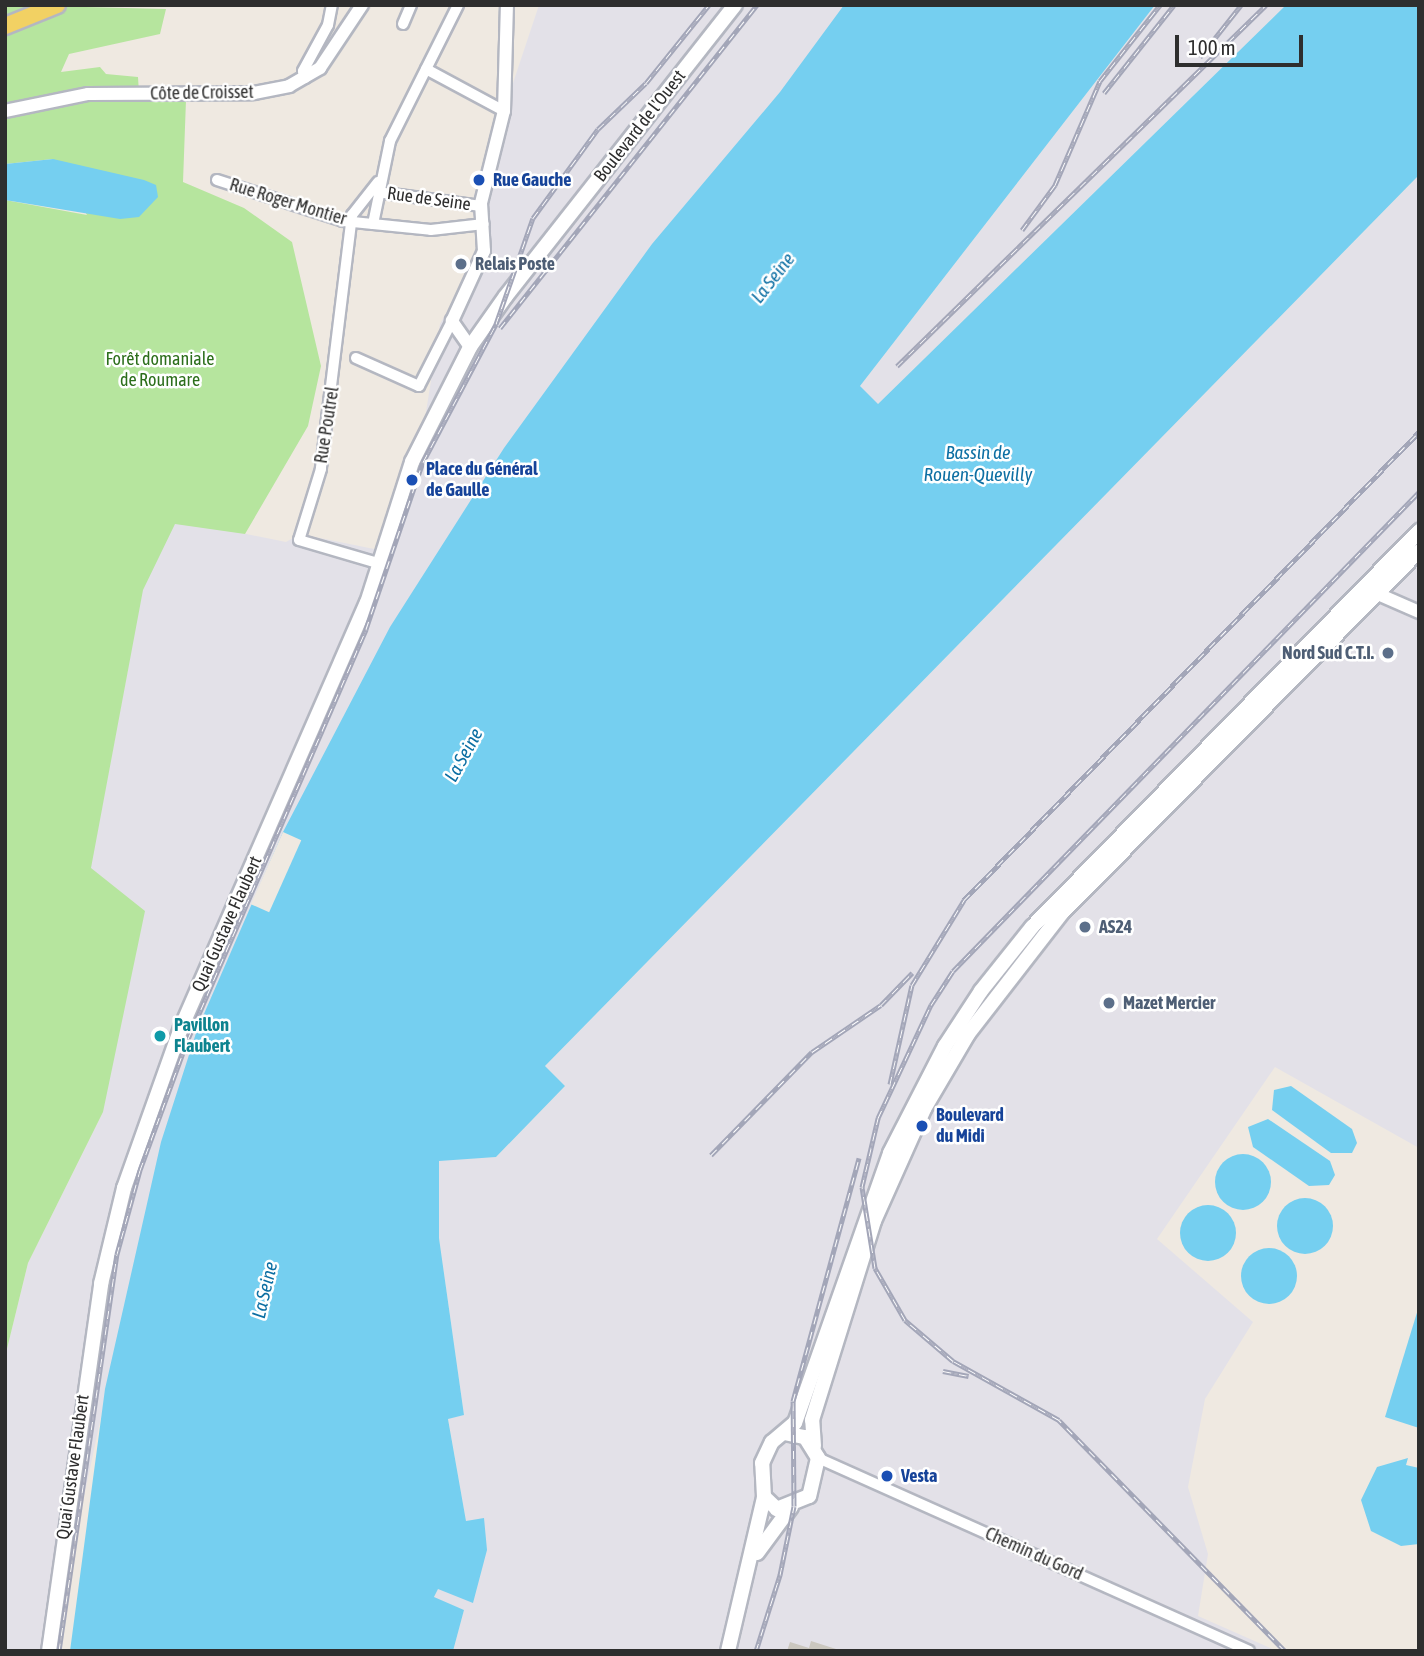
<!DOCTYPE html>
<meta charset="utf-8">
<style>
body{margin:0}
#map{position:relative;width:1424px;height:1656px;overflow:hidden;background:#efe9e1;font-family:"Asap Condensed",sans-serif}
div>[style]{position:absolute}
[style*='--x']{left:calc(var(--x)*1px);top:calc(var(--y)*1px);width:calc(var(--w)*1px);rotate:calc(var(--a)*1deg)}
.industrial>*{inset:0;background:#e3e1e8}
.green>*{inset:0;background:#b6e59e}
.water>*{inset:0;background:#75cff0}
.round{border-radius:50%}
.pier>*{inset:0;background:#efe9e1;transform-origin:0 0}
.building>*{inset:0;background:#cbc7bf}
.roads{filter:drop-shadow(2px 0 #b4b7c1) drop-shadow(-2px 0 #b4b7c1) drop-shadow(0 2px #b4b7c1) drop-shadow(0 -2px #b4b7c1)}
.minor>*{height:10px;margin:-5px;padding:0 5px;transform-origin:5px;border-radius:5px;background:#fff}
.tertiary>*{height:12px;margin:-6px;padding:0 6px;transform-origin:6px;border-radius:6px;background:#fff}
.secondary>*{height:14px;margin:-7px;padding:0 7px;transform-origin:7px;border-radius:7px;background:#fff}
.primary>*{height:16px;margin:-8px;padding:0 8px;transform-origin:8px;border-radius:8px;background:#f2d163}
.rail>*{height:5px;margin-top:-2.5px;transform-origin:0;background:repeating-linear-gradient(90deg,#fff 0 8px,#a3a6b8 0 16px);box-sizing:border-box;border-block:2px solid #a3a6b8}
.dots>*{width:19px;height:19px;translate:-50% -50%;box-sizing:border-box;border:4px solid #fff;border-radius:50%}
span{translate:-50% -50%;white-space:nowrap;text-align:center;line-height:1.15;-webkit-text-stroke:5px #fff;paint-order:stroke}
.street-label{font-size:18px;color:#2e2e2e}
.transit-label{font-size:18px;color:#164399;font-weight:700}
.left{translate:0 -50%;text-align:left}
.service-label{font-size:18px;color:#4e5e75;font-weight:700}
.right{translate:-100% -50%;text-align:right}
.park-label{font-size:18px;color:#2c6e1b}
.culture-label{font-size:18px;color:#0d838f;font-weight:700}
.water-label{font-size:19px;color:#0d6fa3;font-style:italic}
.frame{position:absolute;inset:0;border:7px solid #2e2e2e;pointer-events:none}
.scale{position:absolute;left:1175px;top:35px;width:128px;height:32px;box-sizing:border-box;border:4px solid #2e2e2e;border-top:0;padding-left:9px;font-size:21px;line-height:24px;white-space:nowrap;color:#2e2e2e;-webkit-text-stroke:5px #fff;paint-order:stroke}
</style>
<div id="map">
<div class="industrial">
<i style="clip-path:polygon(539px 5px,874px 5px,129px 1286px,51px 1651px,5px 1651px,5px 1357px,28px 1263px,103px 1112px,89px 875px,128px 669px,120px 629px,168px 518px,286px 542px,300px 534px,379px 550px,422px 437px,440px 324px,477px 260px,482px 238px,478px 188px)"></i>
<i style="clip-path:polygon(1155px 5px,1286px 5px,878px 404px,867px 399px,860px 386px)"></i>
<i style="clip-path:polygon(1419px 175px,1419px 1148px,1275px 1067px,1157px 1239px,1253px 1322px,1205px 1399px,1188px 1487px,1208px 1554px,1198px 1616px,1277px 1651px,453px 1651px,464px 1610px,434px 1598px,466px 1521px,448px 1418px,464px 1415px,439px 1238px,439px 1160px,496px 1157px,565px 1086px,545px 1066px)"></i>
</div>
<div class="green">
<i style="clip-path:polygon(5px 5px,166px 9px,160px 34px,69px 54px,61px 72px,100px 67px,106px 74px,138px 77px,139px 93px,186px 100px,183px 182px,244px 208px,292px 242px,321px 366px,308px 426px,245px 534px,175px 524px,143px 590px,91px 868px,145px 911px,103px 1112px,28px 1263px,5px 1357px,5px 200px,87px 215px,53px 159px,5px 164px)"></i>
</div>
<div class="water">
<i style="clip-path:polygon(844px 5px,1155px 5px,860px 386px,878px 404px,1286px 5px,1419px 5px,1419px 175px,545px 1066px,565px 1086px,496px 1157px,439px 1161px,439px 1238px,464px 1415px,448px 1419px,466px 1521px,484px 1518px,487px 1550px,473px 1603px,438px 1589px,434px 1597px,464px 1610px,453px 1651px,70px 1651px,105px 1389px,161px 1142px,197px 1030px,283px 832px,390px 627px,504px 448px,652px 244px,780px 92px)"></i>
<i style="clip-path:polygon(53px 159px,144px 180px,156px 185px,158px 197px,139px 217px,120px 219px,5px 200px,5px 164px)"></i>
<i style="clip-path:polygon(1291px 1086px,1352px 1129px,1357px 1143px,1352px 1153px,1331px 1153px,1272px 1110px,1274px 1090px)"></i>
<i style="clip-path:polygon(1268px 1119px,1330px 1161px,1335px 1175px,1329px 1185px,1309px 1186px,1253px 1147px,1248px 1127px)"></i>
<i class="round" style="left:1215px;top:1154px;width:56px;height:56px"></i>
<i class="round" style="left:1277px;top:1198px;width:56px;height:56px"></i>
<i class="round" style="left:1180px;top:1205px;width:56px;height:56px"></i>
<i class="round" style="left:1241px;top:1248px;width:56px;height:56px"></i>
<i style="clip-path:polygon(1419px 1306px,1419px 1428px,1385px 1417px)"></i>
<i style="clip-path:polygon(1408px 1458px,1406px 1465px,1419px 1468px,1419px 1544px,1401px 1546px,1371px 1531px,1361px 1500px,1377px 1467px)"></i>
</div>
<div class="pier">
<i style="left:283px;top:832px;width:20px;height:79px;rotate:24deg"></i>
</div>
<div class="building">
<i style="clip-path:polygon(811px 1641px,836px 1649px,836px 1651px,787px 1651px,790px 1642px,809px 1648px)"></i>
</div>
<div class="roads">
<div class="minor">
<i style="--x:403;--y:24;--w:21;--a:-67"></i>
<i style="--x:426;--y:69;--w:89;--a:28.3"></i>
<i style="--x:305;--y:78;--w:7;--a:-106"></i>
<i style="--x:303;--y:71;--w:52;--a:-61.5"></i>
<i style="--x:328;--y:25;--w:20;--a:-79"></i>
<i style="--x:217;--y:180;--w:133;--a:18"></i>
<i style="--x:343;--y:221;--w:88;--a:5.8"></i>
<i style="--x:431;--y:230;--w:53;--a:-6.5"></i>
<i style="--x:378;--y:182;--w:42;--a:128.2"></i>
<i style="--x:352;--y:215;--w:256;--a:97"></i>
<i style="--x:321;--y:469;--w:74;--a:107.2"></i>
<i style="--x:299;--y:540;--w:85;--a:16.3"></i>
<i style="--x:377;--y:192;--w:105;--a:7.7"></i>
<i style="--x:373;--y:224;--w:85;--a:-78.4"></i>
<i style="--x:390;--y:141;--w:152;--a:-63.4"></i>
<i style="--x:356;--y:358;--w:69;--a:24"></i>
<i style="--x:419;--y:386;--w:73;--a:-63.1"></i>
<i style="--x:818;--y:1458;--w:472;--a:24.1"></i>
</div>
<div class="tertiary">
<i style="--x:5;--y:111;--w:85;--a:-11.6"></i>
<i style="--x:88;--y:94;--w:166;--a:-0.3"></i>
<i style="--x:254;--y:93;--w:36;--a:-11"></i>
<i style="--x:289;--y:86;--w:36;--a:-30"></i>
<i style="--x:320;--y:68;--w:76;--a:-56.3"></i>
<i style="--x:470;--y:347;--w:32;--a:-125"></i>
<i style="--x:452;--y:321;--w:77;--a:-65.4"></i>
<i style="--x:484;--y:251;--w:48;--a:-93.6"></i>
<i style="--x:481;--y:203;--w:95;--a:-76"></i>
<i style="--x:504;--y:111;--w:106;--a:-88.4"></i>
<i style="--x:1380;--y:595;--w:43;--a:23.6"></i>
</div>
<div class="secondary">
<i style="--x:784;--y:1433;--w:21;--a:11"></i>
<i style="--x:805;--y:1437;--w:25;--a:58"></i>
<i style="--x:818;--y:1458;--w:39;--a:103"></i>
<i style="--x:809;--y:1496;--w:35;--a:158"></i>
<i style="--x:777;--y:1509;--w:18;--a:-137"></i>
<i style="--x:764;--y:1497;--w:34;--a:-93"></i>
<i style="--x:762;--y:1463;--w:23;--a:-65"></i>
<i style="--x:772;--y:1442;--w:30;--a:-40"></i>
<i style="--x:795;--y:1423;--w:286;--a:-70.6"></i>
<i style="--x:890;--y:1153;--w:120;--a:-62.8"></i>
<i style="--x:945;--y:1046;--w:66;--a:-56.8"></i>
<i style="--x:981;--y:991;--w:82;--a:-51.4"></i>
<i style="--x:1032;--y:927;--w:554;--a:-45.66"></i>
<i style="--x:814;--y:1446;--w:26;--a:-94"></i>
<i style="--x:812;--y:1420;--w:208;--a:-72.7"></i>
<i style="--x:874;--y:1221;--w:123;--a:-65.9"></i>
<i style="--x:924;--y:1109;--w:87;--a:-59.6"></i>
<i style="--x:968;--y:1034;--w:153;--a:-52.2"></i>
<i style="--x:1062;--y:913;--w:508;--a:-45.4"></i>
<i style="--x:757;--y:1553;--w:57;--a:-53.5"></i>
<i style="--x:49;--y:1651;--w:371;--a:-81.9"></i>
<i style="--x:101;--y:1284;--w:99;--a:-76.5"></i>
<i style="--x:124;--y:1188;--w:170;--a:-70.4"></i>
<i style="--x:181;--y:1028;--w:464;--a:-66.4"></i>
<i style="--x:367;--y:603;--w:148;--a:-72.3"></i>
<i style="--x:412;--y:462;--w:129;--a:-63.2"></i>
<i style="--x:470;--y:347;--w:62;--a:-54.8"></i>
<i style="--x:506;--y:296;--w:370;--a:-51.8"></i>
<i style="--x:728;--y:1651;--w:158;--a:-76.8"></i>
</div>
<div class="primary">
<i style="--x:5;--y:26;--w:56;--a:-22"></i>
</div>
</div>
<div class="rail">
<i style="--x:1200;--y:57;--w:66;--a:-51.7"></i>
<i style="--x:1104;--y:93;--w:112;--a:-51.5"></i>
<i style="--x:1022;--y:230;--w:56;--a:-53.7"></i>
<i style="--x:1055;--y:185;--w:113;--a:-66.6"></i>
<i style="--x:1100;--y:81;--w:97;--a:-51.7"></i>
<i style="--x:500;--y:328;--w:413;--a:-51.5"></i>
<i style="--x:897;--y:366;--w:516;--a:-44.37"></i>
<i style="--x:890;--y:1084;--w:101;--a:-77.5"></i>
<i style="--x:912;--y:985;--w:100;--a:-58.5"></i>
<i style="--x:964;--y:900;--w:653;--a:-45.81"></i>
<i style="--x:711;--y:1155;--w:144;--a:-45.6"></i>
<i style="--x:812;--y:1052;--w:83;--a:-34.3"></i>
<i style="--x:881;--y:1005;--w:45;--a:-45.9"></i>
<i style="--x:943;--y:1371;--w:26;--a:11"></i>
<i style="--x:59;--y:1651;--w:401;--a:-81.7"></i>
<i style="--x:117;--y:1254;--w:87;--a:-74.7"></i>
<i style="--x:140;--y:1170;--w:140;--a:-69.9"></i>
<i style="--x:188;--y:1039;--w:447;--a:-66.5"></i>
<i style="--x:366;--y:629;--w:176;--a:-71.2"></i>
<i style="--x:423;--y:462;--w:156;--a:-62.1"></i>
<i style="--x:496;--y:324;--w:112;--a:-70.8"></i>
<i style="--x:533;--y:218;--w:110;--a:-53.9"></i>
<i style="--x:598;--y:129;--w:66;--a:-43.8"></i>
<i style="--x:646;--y:83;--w:100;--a:-51.1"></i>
<i style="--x:756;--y:1651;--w:80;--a:-72.5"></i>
<i style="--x:780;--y:1575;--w:70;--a:-78.5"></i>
<i style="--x:794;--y:1506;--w:105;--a:-90.5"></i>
<i style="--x:793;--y:1401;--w:252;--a:-74.8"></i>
<i style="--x:1285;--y:1651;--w:323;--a:-134.4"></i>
<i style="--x:1059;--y:1420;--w:121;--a:-150.9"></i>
<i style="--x:953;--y:1361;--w:63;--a:-139.5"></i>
<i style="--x:905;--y:1320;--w:60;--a:-120"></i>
<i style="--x:875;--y:1268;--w:82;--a:-99.1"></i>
<i style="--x:862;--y:1187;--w:71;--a:-76.9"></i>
<i style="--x:878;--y:1118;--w:125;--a:-64.9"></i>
<i style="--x:931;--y:1005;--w:40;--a:-57.1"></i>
<i style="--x:953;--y:971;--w:668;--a:-45.79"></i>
</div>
<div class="dots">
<i style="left:479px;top:180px;background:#1a4fb4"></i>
<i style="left:461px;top:264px;background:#5c6f8a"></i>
<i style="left:412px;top:480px;background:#1a4fb4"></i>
<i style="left:1388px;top:653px;background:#5c6f8a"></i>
<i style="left:1085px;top:927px;background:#5c6f8a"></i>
<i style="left:1109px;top:1003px;background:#5c6f8a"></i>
<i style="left:160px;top:1036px;background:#0f9aa8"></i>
<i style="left:922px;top:1126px;background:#1a4fb4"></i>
<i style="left:887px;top:1476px;background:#1a4fb4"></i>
</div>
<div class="street-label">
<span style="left:202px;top:93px;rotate:-1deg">Côte de Croisset</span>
<span style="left:640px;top:126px;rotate:-52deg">Boulevard de l'Ouest</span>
<span style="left:429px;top:199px;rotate:8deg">Rue de Seine</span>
<span style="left:288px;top:202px;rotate:17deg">Rue Roger Montier</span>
<span style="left:327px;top:425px;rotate:-81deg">Rue Poutrel</span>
<span style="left:227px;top:924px;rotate:-66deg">Quai Gustave Flaubert</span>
<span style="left:73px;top:1467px;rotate:-82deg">Quai Gustave Flaubert</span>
<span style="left:1034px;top:1554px;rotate:24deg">Chemin du Gord</span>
</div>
<div class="transit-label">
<span class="left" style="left:493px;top:180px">Rue Gauche</span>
<span class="left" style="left:426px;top:480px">Place du Général<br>de Gaulle</span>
<span class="left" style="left:936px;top:1126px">Boulevard<br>du Midi</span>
<span class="left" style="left:901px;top:1476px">Vesta</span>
</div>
<div class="service-label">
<span class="left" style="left:475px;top:264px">Relais Poste</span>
<span class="right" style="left:1374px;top:653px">Nord Sud C.T.I.</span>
<span class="left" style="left:1099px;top:927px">AS24</span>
<span class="left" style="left:1123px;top:1003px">Mazet Mercier</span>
</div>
<div class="park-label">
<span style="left:160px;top:370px">Forêt domaniale<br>de Roumare</span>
</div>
<div class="culture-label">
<span class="left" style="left:174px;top:1036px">Pavillon<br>Flaubert</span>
</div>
<div class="water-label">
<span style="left:773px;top:278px;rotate:-52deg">La Seine</span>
<span style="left:978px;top:464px">Bassin de<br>Rouen-Quevilly</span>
<span style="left:464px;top:755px;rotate:-61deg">La Seine</span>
<span style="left:265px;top:1290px;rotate:-77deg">La Seine</span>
</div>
<div class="frame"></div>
<div class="scale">100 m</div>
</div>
